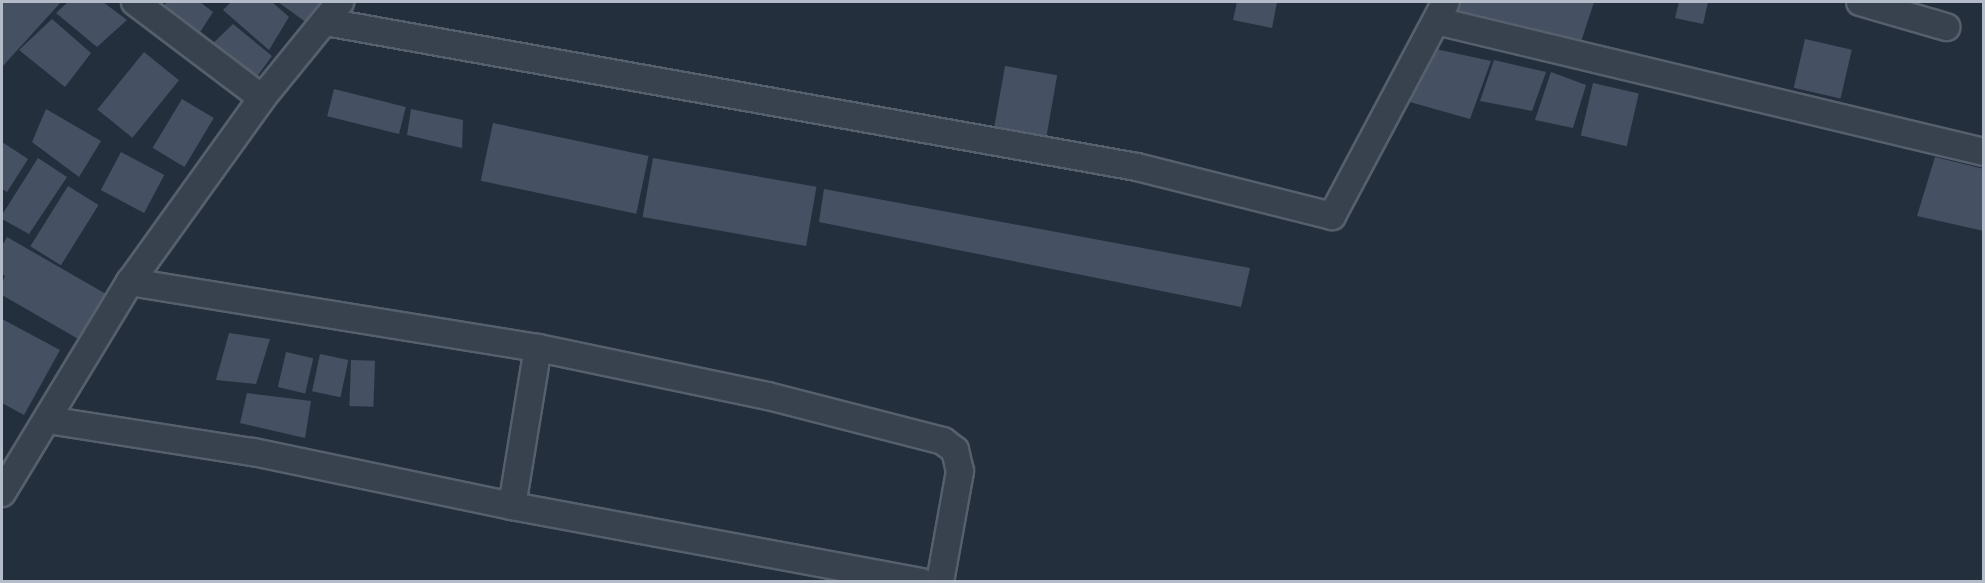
<!DOCTYPE html>
<style>
body{margin:0}
#map{position:relative;width:1985px;height:583px;overflow:hidden;background:#242f3e;font-family:Rubik,sans-serif}
div>[style]{position:absolute}
[style*='--x']{left:calc(var(--x)*1px);top:calc(var(--y)*1px);width:calc(var(--w)*1px);rotate:calc(var(--a)*1deg)}
.building>*{inset:0;background:#455162;transform-origin:0 0}
.roads{filter:drop-shadow(2px 0 #565f6c) drop-shadow(-2px 0 #565f6c) drop-shadow(0 2px #565f6c) drop-shadow(0 -2px #565f6c)}
.street>*{height:26px;margin:-13px;padding:0 13px;transform-origin:13px;border-radius:13px;background:#38414e}
span{translate:-50% -50%;white-space:nowrap;text-align:center;line-height:1.15;-webkit-text-stroke:4.5px #1d2633;paint-order:stroke}
.frame{position:absolute;inset:0;border:3px solid #b4bcc9;pointer-events:none}
</style>
<div id="map">
<div class="building">
<i style="clip-path:polygon(2px 2px,61px 2px,2px 67px)"></i>
<i style="clip-path:polygon(68px 2px,103px 2px,127px 20px,97px 47px,56px 13px)"></i>
<i style="clip-path:polygon(167px 2px,200px 2px,213px 12px,195px 40px,159px 12px)"></i>
<i style="clip-path:polygon(231px 2px,272px 2px,289px 17px,269px 50px,223px 10px)"></i>
<i style="clip-path:polygon(278px 2px,331px 2px,307px 23px)"></i>
<i style="clip-path:polygon(1237px 2px,1277px 2px,1272px 28px,1233px 20px)"></i>
<i style="clip-path:polygon(1460px 2px,1594px 2px,1579px 48px,1452px 20px)"></i>
<i style="clip-path:polygon(1679px 2px,1708px 2px,1703px 24px,1675px 18px)"></i>
<i style="clip-path:polygon(52px 19px,91px 53px,65px 87px,19px 50px)"></i>
<i style="clip-path:polygon(233px 24px,272px 56px,251px 85px,208px 48px)"></i>
<i style="left:1805px;top:39px;width:48px;height:50px;rotate:13deg"></i>
<i style="clip-path:polygon(1431px 48px,1491px 61px,1470px 119px,1410px 102px)"></i>
<i style="left:144px;top:52px;width:45px;height:74px;rotate:39deg"></i>
<i style="clip-path:polygon(1494px 60px,1546px 72px,1532px 111px,1480px 101px)"></i>
<i style="left:1005px;top:66px;width:53px;height:68px;rotate:10deg"></i>
<i style="clip-path:polygon(1551px 72px,1586px 85px,1573px 128px,1535px 120px)"></i>
<i style="left:1593px;top:83px;width:47px;height:54px;rotate:13deg"></i>
<i style="left:334px;top:89px;width:74px;height:28px;rotate:14deg"></i>
<i style="left:182px;top:99px;width:37px;height:57px;rotate:31deg"></i>
<i style="clip-path:polygon(46px 109px,101px 141px,79px 177px,32px 142px)"></i>
<i style="clip-path:polygon(411px 109px,463px 120px,462px 148px,407px 135px)"></i>
<i style="left:493px;top:123px;width:159px;height:59px;rotate:12deg"></i>
<i style="clip-path:polygon(2px 142px,28px 159px,7px 192px,2px 189px)"></i>
<i style="left:121px;top:152px;width:49px;height:43px;rotate:28deg"></i>
<i style="clip-path:polygon(1935px 157px,1984px 169px,1984px 231px,1917px 216px)"></i>
<i style="clip-path:polygon(38px 158px,67px 177px,29px 234px,2px 219px,2px 215px)"></i>
<i style="left:653px;top:158px;width:166px;height:60px;rotate:10deg"></i>
<i style="left:68px;top:186px;width:36px;height:71px;rotate:32deg"></i>
<i style="clip-path:polygon(824px 189px,1250px 268px,1241px 307px,819px 222px)"></i>
<i style="clip-path:polygon(7px 237px,106px 294px,80px 340px,2px 295px,2px 283px,5px 276px,2px 274px,2px 246px)"></i>
<i style="clip-path:polygon(2px 319px,60px 350px,24px 415px,2px 403px)"></i>
<i style="clip-path:polygon(229px 333px,270px 339px,256px 384px,216px 380px)"></i>
<i style="left:286px;top:352px;width:28px;height:36px;rotate:13deg"></i>
<i style="left:320px;top:354px;width:29px;height:38px;rotate:12deg"></i>
<i style="left:351px;top:360px;width:24px;height:46px;rotate:2deg"></i>
<i style="clip-path:polygon(247px 393px,311px 401px,305px 438px,240px 423px)"></i>
</div>
<div class="roads">
<div class="street">
<i style="--x:135;--y:2;--w:159;--a:37.1"></i>
<i style="--x:1860;--y:2;--w:90;--a:16.2"></i>
<i style="--x:1437;--y:21;--w:562;--a:13.47"></i>
<i style="--x:326;--y:22;--w:824;--a:10.14"></i>
<i style="--x:1137;--y:167;--w:201;--a:14.1"></i>
<i style="--x:1332;--y:216;--w:242;--a:-62"></i>
<i style="--x:130;--y:282;--w:413;--a:9.2"></i>
<i style="--x:538;--y:348;--w:235;--a:11.8"></i>
<i style="--x:768;--y:396;--w:181;--a:14.4"></i>
<i style="--x:943;--y:441;--w:15;--a:37"></i>
<i style="--x:955;--y:450;--w:22;--a:77"></i>
<i style="--x:960;--y:471;--w:113;--a:100.2"></i>
<i style="--x:48;--y:420;--w:207;--a:8.9"></i>
<i style="--x:253;--y:452;--w:265;--a:11.8"></i>
<i style="--x:512;--y:506;--w:416;--a:10.5"></i>
<i style="--x:2;--y:493;--w:247;--a:-58.8"></i>
<i style="--x:130;--y:282;--w:226;--a:-54.3"></i>
<i style="--x:262;--y:98;--w:124;--a:-50.9"></i>
<i style="--x:512;--y:506;--w:160;--a:-80.7"></i>
</div>
</div>
<div class="frame"></div>
</div>
